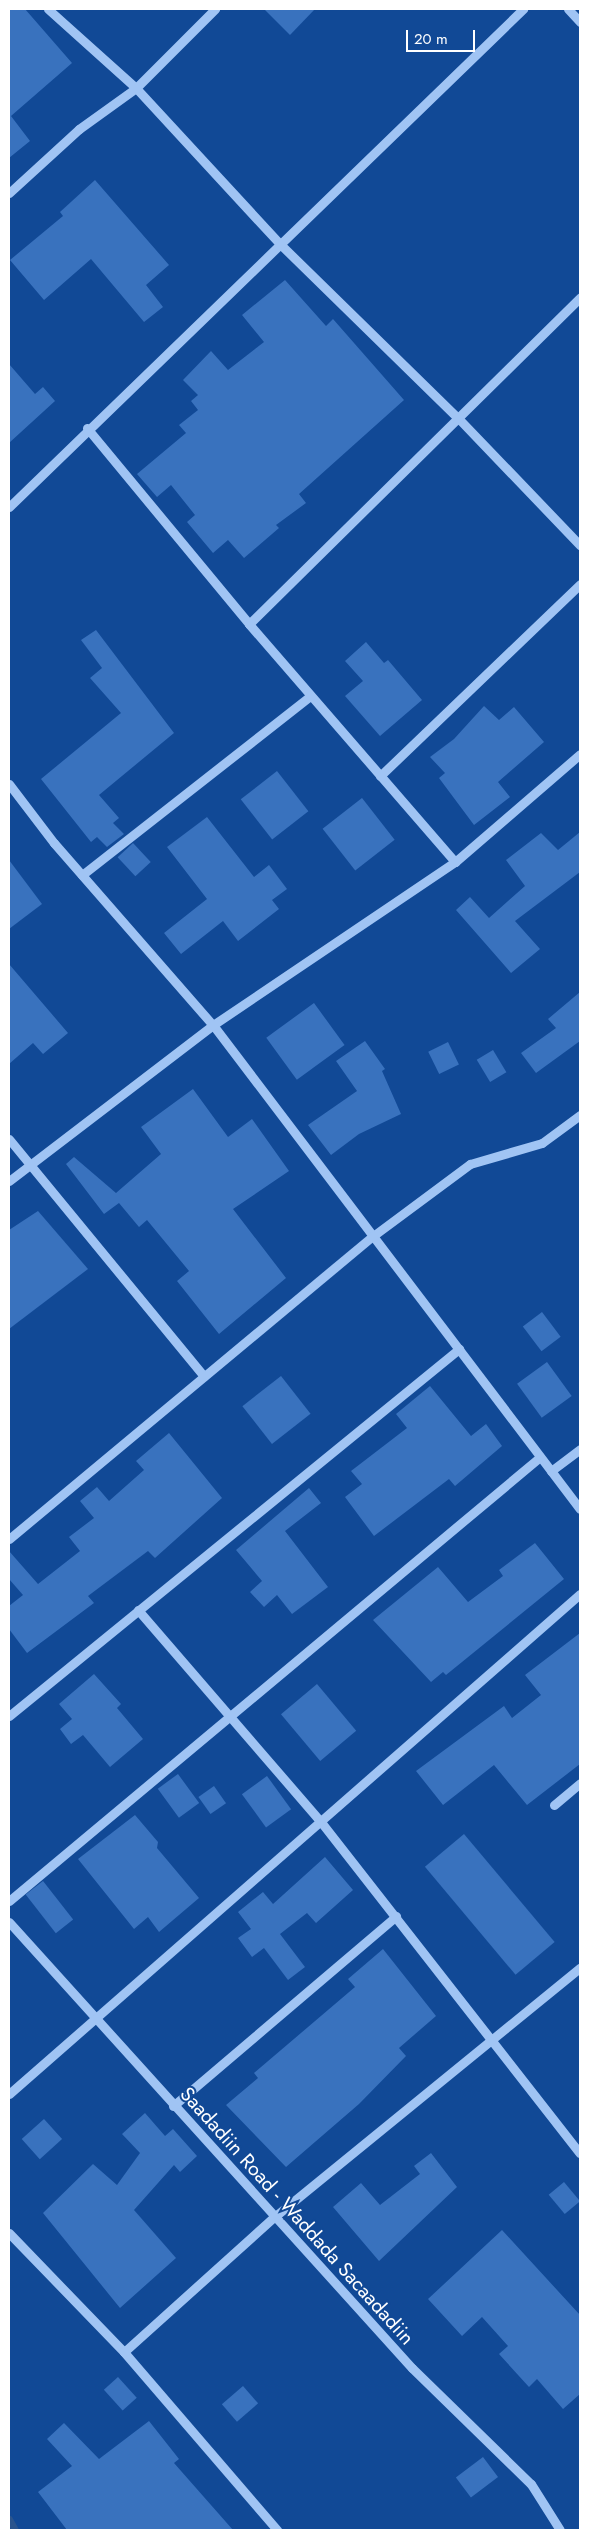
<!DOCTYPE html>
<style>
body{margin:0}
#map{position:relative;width:589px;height:2539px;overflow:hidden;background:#114996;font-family:Jost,sans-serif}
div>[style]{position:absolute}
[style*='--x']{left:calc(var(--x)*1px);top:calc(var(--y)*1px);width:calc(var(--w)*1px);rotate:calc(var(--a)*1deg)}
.stream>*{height:7px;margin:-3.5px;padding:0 3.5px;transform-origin:3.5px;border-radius:3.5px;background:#2a548d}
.building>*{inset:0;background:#3972be;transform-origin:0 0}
.minor>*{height:9px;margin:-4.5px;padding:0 4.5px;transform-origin:4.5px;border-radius:4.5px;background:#a0c4f4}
span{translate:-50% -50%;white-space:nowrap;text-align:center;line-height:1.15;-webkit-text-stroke:4px #114996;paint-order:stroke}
.street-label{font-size:20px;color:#fff}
.frame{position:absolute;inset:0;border:10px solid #fff;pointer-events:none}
.scale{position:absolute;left:406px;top:30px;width:69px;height:22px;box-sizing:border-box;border:2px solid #fff;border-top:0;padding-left:6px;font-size:15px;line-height:18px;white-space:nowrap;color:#fff;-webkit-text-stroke:4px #114996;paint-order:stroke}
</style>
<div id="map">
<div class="stream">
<i style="--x:9;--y:2519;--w:13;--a:61"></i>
</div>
<div class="building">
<i style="clip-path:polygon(9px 9px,25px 9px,72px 63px,11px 116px,30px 141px,9px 158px)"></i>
<i style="clip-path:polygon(264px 9px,315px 9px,290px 35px)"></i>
<i style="clip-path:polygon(95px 180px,169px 265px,146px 285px,163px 307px,144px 322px,91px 259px,44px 300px,10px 260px,63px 216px,60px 212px)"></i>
<i style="clip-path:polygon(285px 280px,326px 326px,333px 319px,404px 400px,299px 494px,306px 503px,276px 525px,279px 528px,244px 558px,228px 540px,213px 553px,187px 522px,195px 515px,171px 485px,157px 497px,137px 474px,186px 433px,179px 425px,198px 410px,191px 401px,198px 395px,183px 380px,211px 351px,228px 370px,264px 342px,242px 315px)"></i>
<i style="clip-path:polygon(9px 364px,35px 394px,43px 387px,55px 401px,9px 443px)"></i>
<i style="clip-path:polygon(96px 630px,174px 733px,99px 795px,119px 818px,113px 823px,124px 834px,107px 847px,97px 837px,91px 842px,41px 779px,121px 713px,90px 678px,102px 668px,81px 640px)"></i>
<i style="clip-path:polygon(366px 642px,384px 663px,388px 660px,422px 700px,380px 736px,345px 696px,363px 681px,345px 661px)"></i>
<i style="clip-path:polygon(484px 706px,499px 720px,514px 707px,544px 742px,498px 782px,510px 797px,474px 825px,439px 778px,445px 773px,430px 757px,454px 739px)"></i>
<i style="left:277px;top:771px;width:51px;height:46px;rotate:52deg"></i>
<i style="left:362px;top:798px;width:53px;height:50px;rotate:52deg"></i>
<i style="clip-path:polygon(207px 817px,254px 877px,269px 865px,287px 889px,272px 900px,279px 909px,238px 941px,223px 921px,181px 954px,164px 933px,207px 899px,167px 847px)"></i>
<i style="clip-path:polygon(580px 832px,580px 872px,515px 921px,540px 949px,511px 973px,456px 910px,470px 897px,489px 918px,525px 886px,506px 860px,541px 833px,558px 850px)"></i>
<i style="left:133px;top:843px;width:26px;height:21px;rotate:47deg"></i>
<i style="clip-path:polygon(9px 860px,42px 904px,9px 929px)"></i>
<i style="clip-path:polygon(9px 964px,68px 1033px,43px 1054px,33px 1043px,9px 1064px)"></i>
<i style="clip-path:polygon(580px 992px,580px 1041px,536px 1073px,521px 1053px,556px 1028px,548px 1019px)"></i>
<i style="left:314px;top:1003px;width:52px;height:59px;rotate:54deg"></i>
<i style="clip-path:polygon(365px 1041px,385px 1069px,382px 1071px,401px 1114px,359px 1134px,331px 1155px,308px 1125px,357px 1091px,336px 1061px)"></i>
<i style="left:448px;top:1042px;width:25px;height:22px;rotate:64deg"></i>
<i style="left:493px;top:1050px;width:26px;height:19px;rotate:59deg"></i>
<i style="clip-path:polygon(193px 1089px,228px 1137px,252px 1119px,289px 1171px,233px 1209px,286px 1278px,219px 1334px,177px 1281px,189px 1271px,147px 1220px,139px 1227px,119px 1203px,104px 1214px,66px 1164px,74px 1157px,116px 1193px,161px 1154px,141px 1127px)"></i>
<i style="clip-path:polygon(38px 1211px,88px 1269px,9px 1329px,9px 1230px)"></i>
<i style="left:542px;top:1312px;width:31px;height:24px;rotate:53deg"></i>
<i style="left:547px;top:1362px;width:42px;height:37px;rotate:54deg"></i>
<i style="left:281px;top:1376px;width:48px;height:49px;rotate:52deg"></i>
<i style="clip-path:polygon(430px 1386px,471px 1436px,486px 1424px,502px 1446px,455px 1486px,449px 1479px,374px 1536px,345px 1497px,362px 1484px,351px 1471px,407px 1428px,396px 1414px)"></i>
<i style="clip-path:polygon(169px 1433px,222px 1498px,155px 1558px,148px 1551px,88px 1596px,94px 1603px,27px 1653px,9px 1629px,9px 1606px,23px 1595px,9px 1579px,9px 1551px,38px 1584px,80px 1551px,69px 1537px,94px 1518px,80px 1501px,97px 1487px,109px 1501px,144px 1470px,136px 1461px)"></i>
<i style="clip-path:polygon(309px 1488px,321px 1503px,285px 1531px,328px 1587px,292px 1614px,277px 1595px,264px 1607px,250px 1592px,262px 1581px,236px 1550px)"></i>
<i style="clip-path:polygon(535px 1543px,564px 1579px,446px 1675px,443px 1672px,431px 1682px,373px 1620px,438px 1567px,468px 1602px,503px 1576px,499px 1570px)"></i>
<i style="clip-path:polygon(580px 1633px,580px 1764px,527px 1805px,494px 1765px,443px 1805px,416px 1771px,504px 1706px,512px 1718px,541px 1695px,525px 1675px)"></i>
<i style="clip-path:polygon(94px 1674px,121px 1704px,117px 1708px,143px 1739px,110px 1767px,83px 1735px,71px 1744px,60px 1729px,72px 1719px,59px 1704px)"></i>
<i style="left:317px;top:1684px;width:61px;height:47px;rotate:50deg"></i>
<i style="left:178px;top:1774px;width:36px;height:25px;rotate:54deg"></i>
<i style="left:267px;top:1776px;width:41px;height:31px;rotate:54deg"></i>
<i style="left:214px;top:1786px;width:21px;height:19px;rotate:55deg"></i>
<i style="clip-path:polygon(135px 1815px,158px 1842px,157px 1848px,199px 1898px,159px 1932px,148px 1917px,134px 1929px,78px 1859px)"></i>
<i style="left:464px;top:1834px;width:141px;height:51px;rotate:50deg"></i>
<i style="clip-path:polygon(325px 1857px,353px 1890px,316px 1923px,307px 1913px,280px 1934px,305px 1967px,288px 1980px,264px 1948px,252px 1957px,238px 1938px,251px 1929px,238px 1912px,263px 1892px,273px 1904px)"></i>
<i style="left:43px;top:1881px;width:49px;height:22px;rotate:52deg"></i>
<i style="clip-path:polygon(383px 1949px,436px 2016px,399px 2048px,406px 2056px,359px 2104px,286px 2167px,226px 2105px,258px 2078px,254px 2073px,355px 1987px,348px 1979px)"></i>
<i style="clip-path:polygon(145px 2113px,165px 2136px,173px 2129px,197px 2156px,180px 2172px,174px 2165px,134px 2210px,176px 2258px,120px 2308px,43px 2213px,93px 2164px,117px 2185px,140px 2153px,122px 2134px)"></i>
<i style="left:44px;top:2119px;width:27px;height:30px;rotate:48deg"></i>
<i style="clip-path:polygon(431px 2153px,457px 2187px,379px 2261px,333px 2207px,361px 2183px,380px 2205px,420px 2174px,414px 2166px)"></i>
<i style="left:564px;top:2182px;width:25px;height:20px;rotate:50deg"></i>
<i style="clip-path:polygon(502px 2230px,580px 2315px,580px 2394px,563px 2409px,537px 2379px,529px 2387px,499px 2354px,508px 2346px,482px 2317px,462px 2336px,428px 2299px)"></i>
<i style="left:118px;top:2377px;width:28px;height:19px;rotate:48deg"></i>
<i style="left:243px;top:2386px;width:23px;height:28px;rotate:49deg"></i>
<i style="clip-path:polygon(149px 2421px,179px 2459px,174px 2463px,233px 2530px,67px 2530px,38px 2492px,72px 2466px,47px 2439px,64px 2423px,99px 2459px)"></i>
<i style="left:483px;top:2457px;width:25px;height:34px;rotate:53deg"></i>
</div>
<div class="minor">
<i style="--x:48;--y:9;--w:118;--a:41.9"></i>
<i style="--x:136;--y:88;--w:211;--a:47.3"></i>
<i style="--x:279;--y:243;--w:252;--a:44.4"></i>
<i style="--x:459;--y:419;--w:175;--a:46.2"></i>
<i style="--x:568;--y:9;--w:18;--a:47"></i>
<i style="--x:9;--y:193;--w:95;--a:-42.4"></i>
<i style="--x:79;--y:129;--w:70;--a:-35.7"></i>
<i style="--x:136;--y:88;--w:112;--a:-45"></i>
<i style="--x:87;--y:428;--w:254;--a:50.4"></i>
<i style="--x:249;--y:624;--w:315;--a:49.1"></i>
<i style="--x:9;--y:507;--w:716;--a:-44.09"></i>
<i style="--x:249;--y:624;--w:465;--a:-44.6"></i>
<i style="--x:380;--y:776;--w:277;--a:-43.8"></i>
<i style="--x:9;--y:784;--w:74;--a:52.7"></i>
<i style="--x:54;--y:843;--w:242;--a:48.9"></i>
<i style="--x:213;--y:1025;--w:607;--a:52.83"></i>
<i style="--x:82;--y:875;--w:290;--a:-38.1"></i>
<i style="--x:9;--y:1139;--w:307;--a:50.6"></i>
<i style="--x:9;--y:1181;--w:257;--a:-37.4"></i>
<i style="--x:213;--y:1025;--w:292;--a:-34"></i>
<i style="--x:455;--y:862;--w:165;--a:-40.8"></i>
<i style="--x:551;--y:1471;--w:36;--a:-37"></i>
<i style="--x:9;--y:1539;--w:474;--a:-39.8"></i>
<i style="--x:373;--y:1236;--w:121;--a:-36.6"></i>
<i style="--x:470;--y:1164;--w:75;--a:-16.3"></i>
<i style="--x:542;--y:1143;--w:47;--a:-36.4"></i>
<i style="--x:138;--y:1610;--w:280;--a:49.2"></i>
<i style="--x:321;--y:1822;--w:420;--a:52"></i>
<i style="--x:9;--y:1716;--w:581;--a:-39.2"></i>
<i style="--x:554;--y:1805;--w:34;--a:-40"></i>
<i style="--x:9;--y:1901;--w:692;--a:-39.9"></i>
<i style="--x:9;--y:1922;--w:601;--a:47.9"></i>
<i style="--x:412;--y:2368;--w:166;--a:44.3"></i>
<i style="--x:531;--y:2484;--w:54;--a:57.8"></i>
<i style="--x:9;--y:2094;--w:759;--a:-41.21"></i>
<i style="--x:173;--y:2106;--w:293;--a:-40.4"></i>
<i style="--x:9;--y:2233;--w:165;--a:46"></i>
<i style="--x:124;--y:2352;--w:235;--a:49.3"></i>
<i style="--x:124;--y:2352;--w:200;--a:-42"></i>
<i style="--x:273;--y:2218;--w:396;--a:-39.2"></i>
</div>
<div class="street-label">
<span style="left:297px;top:2216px;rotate:48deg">Saadadiin Road - Waddada Sacaadadiin</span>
</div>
<div class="frame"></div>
<div class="scale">20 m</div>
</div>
